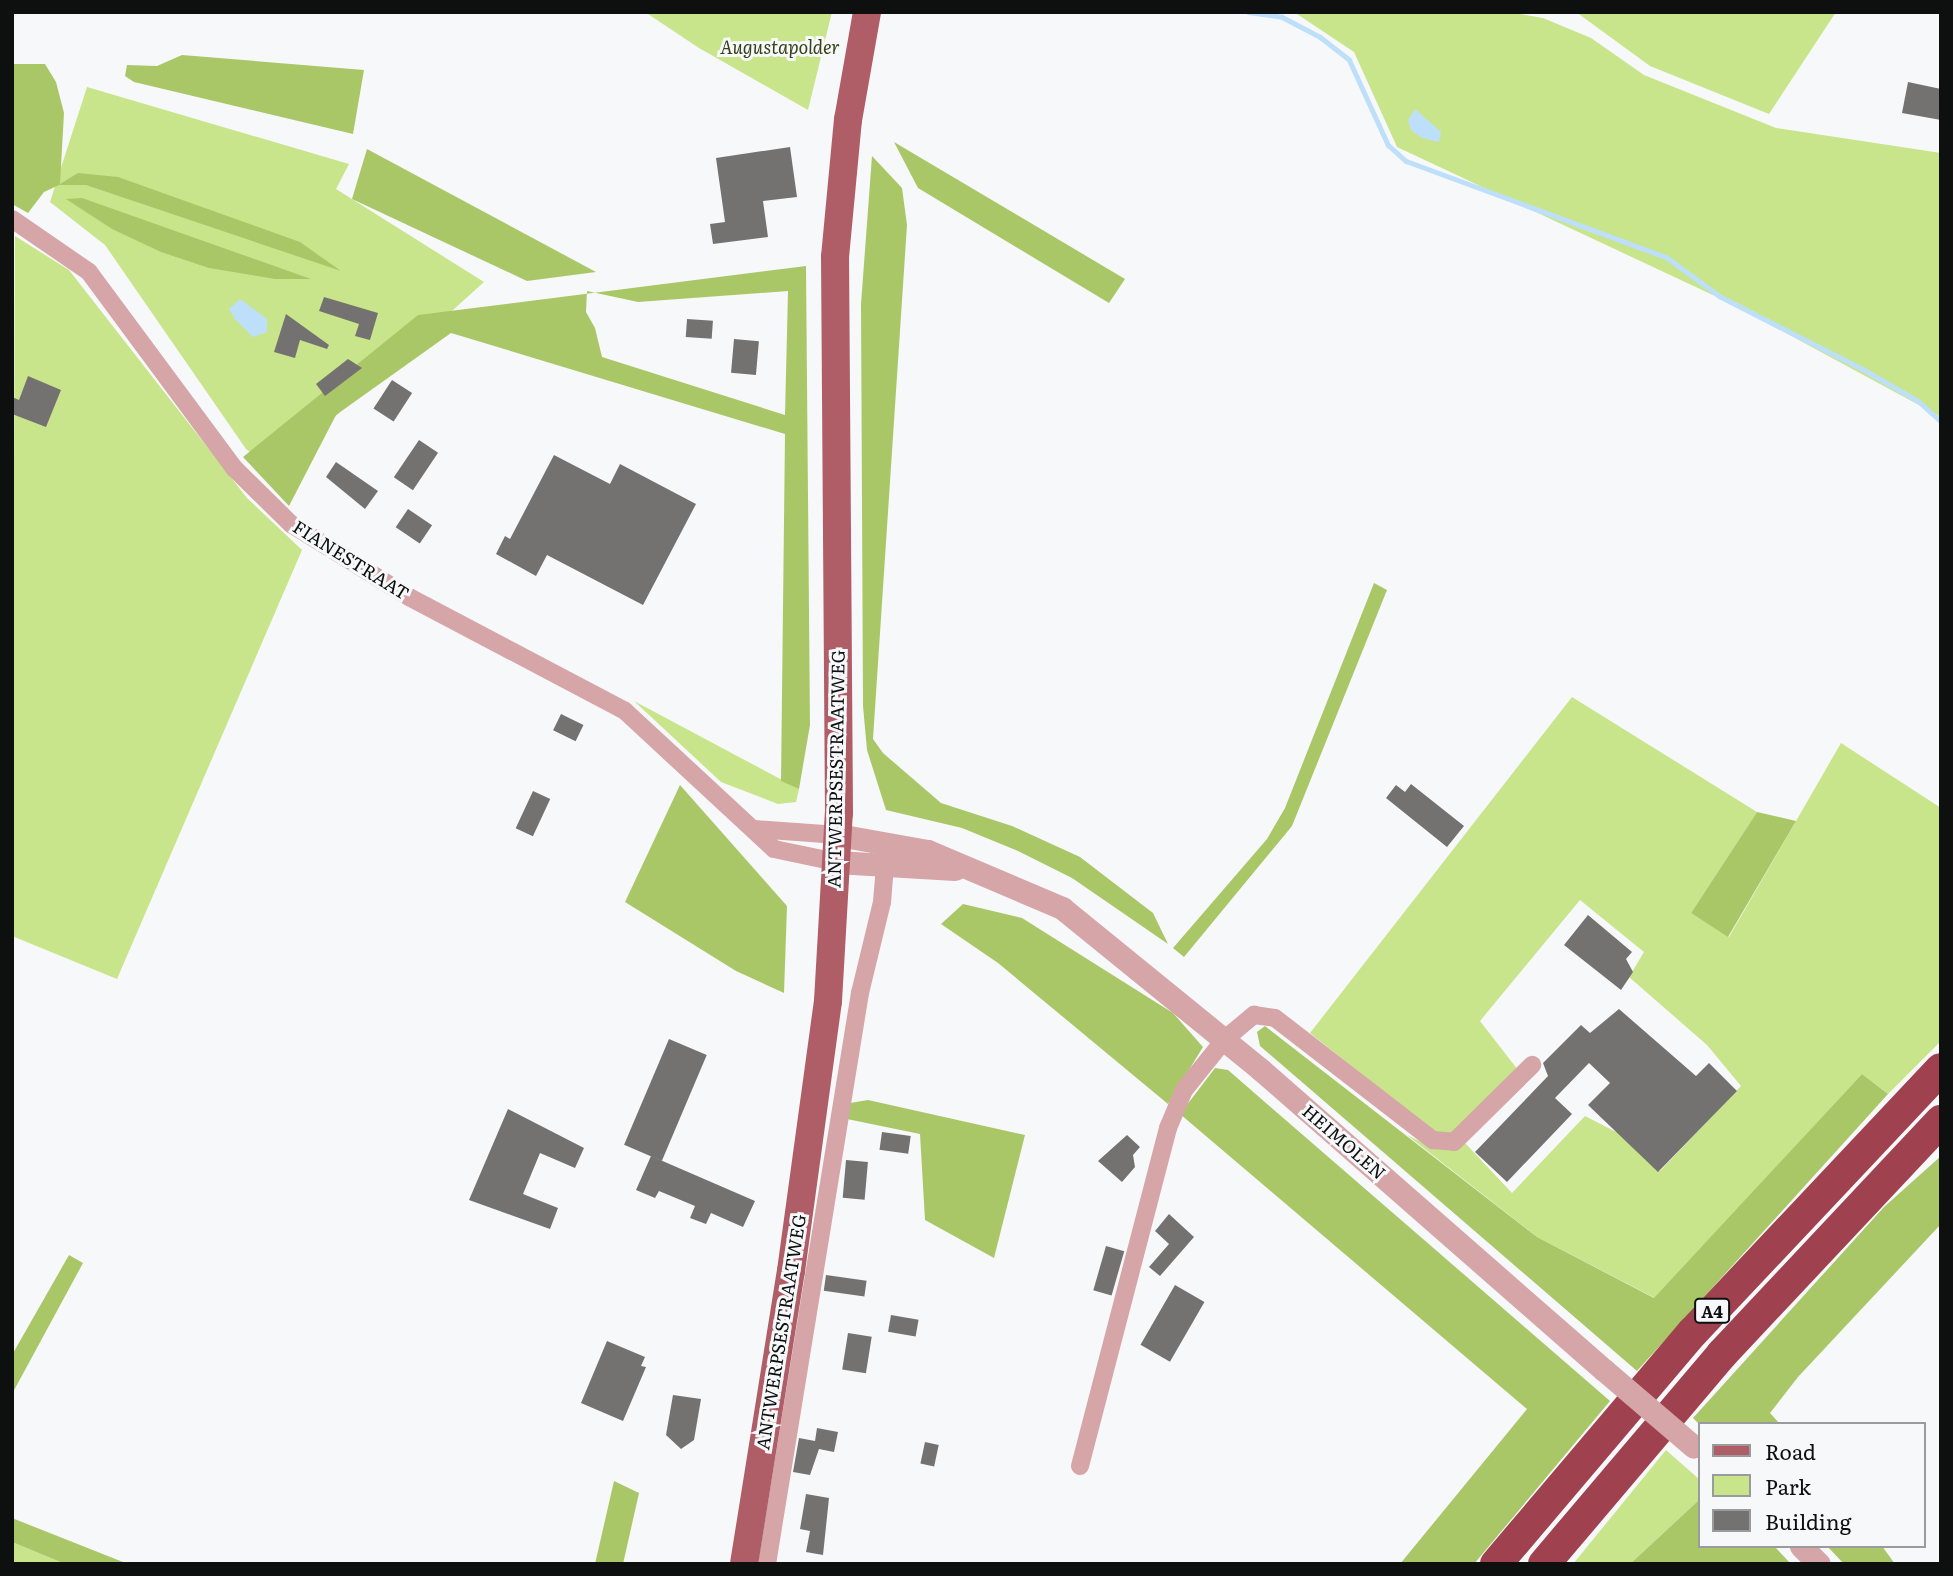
<!DOCTYPE html>
<style>
body{margin:0}
#map{position:relative;width:1953px;height:1576px;overflow:hidden;background:#f7f8fa;font-family:Literata,serif}
div>[style]{position:absolute}
[style*='--x']{left:calc(var(--x)*1px);top:calc(var(--y)*1px);width:calc(var(--w)*1px);rotate:calc(var(--a)*1deg)}
.green>*{inset:0;background:#c8e58b}
.forest>*{inset:0;background:#aac768}
.water>*{inset:0;background:#bedff9}
.stream>*{height:5px;margin:-2.5px;padding:0 2.5px;transform-origin:2.5px;border-radius:2.5px;background:#bedff9}
.building>*{inset:0;background:#747270;transform-origin:0 0}
.minor>*{height:18px;margin:-9px;padding:0 9px;transform-origin:9px;border-radius:9px;background:#d5a5a8}
.tertiary>*{height:23px;margin:-11.5px;padding:0 11.5px;transform-origin:11.5px;border-radius:11.5px;background:#d5a5a8}
.primary>*{height:28px;margin:-14px;padding:0 14px;transform-origin:14px;border-radius:14px;background:#af5d66}
.motorway>*{height:32px;margin:-16px;padding:0 16px;transform-origin:16px;border-radius:16px;background:#9f414e}
.tertiary-bridge>*{height:23px;margin:-11.5px;padding:0 11.5px;transform-origin:11.5px;border-radius:11.5px;background:#d5a5a8}
span{translate:-50% -50%;white-space:nowrap;text-align:center;line-height:1.15;-webkit-text-stroke:6px #f7f8fa;paint-order:stroke}
.shield-label span{padding:2px 5px;background:#f7f8fa;border:2px solid;border-radius:5px;-webkit-text-stroke-width:0}
.shield-label{font-size:16px;color:#0e0f0f;font-weight:700}
.park-label{font-size:18px;color:#354119;font-style:italic}
.street-label{font-size:18px;color:#0e0f0f}
.frame{position:absolute;inset:0;border:14px solid #0e0f0f;pointer-events:none}
.legend{position:absolute;left:1698px;top:1422px;width:228px;height:126px;box-sizing:border-box;background:#f7f8fa;border:2px solid #9a9b9c;margin:0;padding:9px 12px;list-style:none;font-size:21px;color:#0e0f0f}
.legend li{display:flex;align-items:center;gap:14px;height:35px}
.legend b{width:35px;border:2px solid #9a9b9c}
</style>
<div id="map">
<div class="green">
<i style="clip-path:polygon(645px 12px,832px 12px,808px 110px,699px 48px)"></i>
<i style="clip-path:polygon(1294px 12px,1509px 12px,1543px 18px,1591px 38px,1644px 75px,1776px 128px,1941px 153px,1941px 417px,1732px 304px,1397px 147px,1354px 52px)"></i>
<i style="clip-path:polygon(1576px 12px,1836px 12px,1769px 114px,1650px 66px)"></i>
<i style="clip-path:polygon(87px 87px,349px 164px,336px 189px,484px 282px,275px 471px,246px 449px,105px 245px,50px 202px)"></i>
<i style="clip-path:polygon(15px 236px,69px 270px,247px 498px,302px 550px,117px 979px,12px 936px)"></i>
<i style="clip-path:polygon(1572px 697px,1757px 812px,1691px 913px,1729px 937px,1841px 743px,1941px 808px,1941px 1041px,1888px 1094px,1862px 1074px,1655px 1298px,1537px 1237px,1407px 1135px,1427px 1145px,1465px 1143px,1512px 1193px,1585px 1116px,1626px 1137px,1660px 1171px,1741px 1086px,1707px 1045px,1629px 977px,1644px 952px,1580px 900px,1480px 1021px,1518px 1070px,1449px 1137px,1440px 1136px,1310px 1033px)"></i>
<i style="clip-path:polygon(634px 701px,799px 789px,796px 802px,778px 804px,721px 782px)"></i>
<i style="clip-path:polygon(1666px 1450px,1699px 1479px,1699px 1500px,1630px 1564px,1573px 1564px)"></i>
<i style="clip-path:polygon(12px 1542px,65px 1564px,12px 1564px)"></i>
</div>
<div class="forest">
<i style="clip-path:polygon(182px 55px,364px 70px,353px 134px,134px 82px,125px 76px,127px 65px,157px 66px)"></i>
<i style="clip-path:polygon(12px 60px,14px 64px,45px 64px,56px 82px,64px 113px,60px 184px,78px 173px,118px 177px,300px 242px,341px 271px,86px 185px,59px 185px,44px 192px,28px 213px,12px 204px)"></i>
<i style="clip-path:polygon(894px 142px,1125px 279px,1109px 303px,918px 188px)"></i>
<i style="clip-path:polygon(367px 149px,596px 272px,527px 281px,352px 199px)"></i>
<i style="clip-path:polygon(872px 156px,902px 188px,907px 225px,873px 739px,883px 753px,941px 803px,1012px 826px,1080px 857px,1153px 913px,1168px 944px,1072px 878px,1018px 851px,962px 828px,886px 810px,867px 750px,863px 706px,861px 304px)"></i>
<i style="clip-path:polygon(82px 198px,311px 279px,275px 279px,209px 268px,161px 252px,112px 229px,66px 199px)"></i>
<i style="clip-path:polygon(evenodd,806px 266px,810px 725px,799px 789px,781px 781px,785px 434px,451px 333px,336px 415px,289px 506px,243px 457px,418px 315px,806px 266px,587px 291px,638px 302px,788px 291px,785px 415px,602px 357px,595px 328px,586px 312px,587px 291px)"></i>
<i style="clip-path:polygon(1374px 583px,1387px 590px,1292px 826px,1184px 957px,1173px 948px,1267px 839px,1285px 808px)"></i>
<i style="clip-path:polygon(680px 785px,787px 906px,784px 993px,736px 971px,625px 902px)"></i>
<i style="clip-path:polygon(1757px 812px,1796px 821px,1728px 937px,1691px 913px)"></i>
<i style="clip-path:polygon(963px 904px,1022px 918px,1173px 1013px,1203px 1047px,1168px 1104px,998px 963px,941px 924px)"></i>
<i style="clip-path:polygon(1265px 1026px,1537px 1237px,1654px 1298px,1862px 1074px,1888px 1094px,1637px 1371px,1260px 1046px,1257px 1032px)"></i>
<i style="clip-path:polygon(1215px 1068px,1228px 1070px,1610px 1401px,1474px 1564px,1400px 1564px,1527px 1409px,1180px 1114px)"></i>
<i style="clip-path:polygon(868px 1100px,1025px 1135px,994px 1258px,925px 1220px,920px 1134px,847px 1119px,850px 1103px)"></i>
<i style="clip-path:polygon(1941px 1156px,1941px 1224px,1798px 1377px,1770px 1413px,1780px 1424px,1699px 1424px,1693px 1418px,1884px 1207px)"></i>
<i style="clip-path:polygon(69px 1255px,83px 1263px,12px 1394px,12px 1355px)"></i>
<i style="clip-path:polygon(614px 1481px,639px 1493px,623px 1564px,595px 1564px)"></i>
<i style="clip-path:polygon(1699px 1500px,1699px 1546px,1774px 1546px,1791px 1564px,1630px 1564px)"></i>
<i style="clip-path:polygon(12px 1518px,128px 1564px,65px 1564px,12px 1542px)"></i>
<i style="clip-path:polygon(1827px 1546px,1882px 1546px,1895px 1564px,1844px 1564px)"></i>
</div>
<div class="water">
<i style="clip-path:polygon(1415px 109px,1441px 132px,1439px 142px,1422px 138px,1411px 130px,1408px 120px)"></i>
<i style="clip-path:polygon(240px 299px,267px 319px,267px 332px,253px 337px,235px 319px,229px 309px)"></i>
</div>
<div class="stream">
<i style="--x:1248;--y:12;--w:34;--a:8"></i>
<i style="--x:1282;--y:17;--w:43;--a:27.8"></i>
<i style="--x:1320;--y:37;--w:37;--a:38"></i>
<i style="--x:1349;--y:60;--w:94;--a:65.4"></i>
<i style="--x:1388;--y:145;--w:24;--a:42"></i>
<i style="--x:1406;--y:161;--w:277;--a:20.3"></i>
<i style="--x:1666;--y:257;--w:66;--a:36.3"></i>
<i style="--x:1719;--y:296;--w:163;--a:27"></i>
<i style="--x:1864;--y:370;--w:62;--a:29.9"></i>
<i style="--x:1918;--y:401;--w:31;--a:42"></i>
</div>
<div class="building">
<i style="clip-path:polygon(1908px 82px,1941px 89px,1941px 120px,1902px 113px)"></i>
<i style="clip-path:polygon(790px 147px,797px 197px,763px 201px,768px 237px,713px 244px,710px 224px,725px 222px,716px 158px)"></i>
<i style="clip-path:polygon(324px 297px,378px 313px,370px 340px,355px 336px,359px 324px,319px 311px)"></i>
<i style="clip-path:polygon(286px 314px,329px 345px,327px 349px,300px 340px,295px 358px,274px 352px)"></i>
<i style="left:687px;top:319px;width:26px;height:18px;rotate:4deg"></i>
<i style="left:734px;top:339px;width:25px;height:34px;rotate:5deg"></i>
<i style="clip-path:polygon(348px 359px,362px 368px,325px 396px,316px 384px)"></i>
<i style="clip-path:polygon(28px 376px,61px 390px,46px 427px,12px 414px,12px 397px,19px 400px)"></i>
<i style="left:392px;top:380px;width:24px;height:34px;rotate:33deg"></i>
<i style="left:419px;top:440px;width:23px;height:45px;rotate:34deg"></i>
<i style="clip-path:polygon(554px 455px,610px 484px,620px 464px,696px 504px,643px 605px,547px 555px,536px 576px,496px 554px,505px 536px,510px 539px)"></i>
<i style="clip-path:polygon(336px 462px,378px 491px,365px 509px,326px 477px)"></i>
<i style="left:408px;top:509px;width:29px;height:22px;rotate:34deg"></i>
<i style="left:561px;top:714px;width:25px;height:18px;rotate:26deg"></i>
<i style="clip-path:polygon(1411px 784px,1464px 826px,1447px 847px,1386px 798px,1396px 785px,1405px 792px)"></i>
<i style="left:533px;top:791px;width:19px;height:41px;rotate:25deg"></i>
<i style="clip-path:polygon(1588px 915px,1632px 952px,1626px 959px,1633px 972px,1621px 990px,1564px 945px)"></i>
<i style="clip-path:polygon(1619px 1009px,1696px 1076px,1709px 1063px,1737px 1091px,1658px 1172px,1588px 1105px,1610px 1083px,1589px 1063px,1555px 1098px,1572px 1114px,1507px 1182px,1475px 1152px,1548px 1076px,1543px 1063px,1581px 1025px,1590px 1033px)"></i>
<i style="left:669px;top:1039px;width:41px;height:115px;rotate:23deg"></i>
<i style="clip-path:polygon(508px 1109px,584px 1148px,575px 1168px,540px 1153px,523px 1194px,558px 1208px,550px 1229px,469px 1200px)"></i>
<i style="left:882px;top:1132px;width:29px;height:18px;rotate:8deg"></i>
<i style="clip-path:polygon(1127px 1135px,1140px 1147px,1133px 1155px,1135px 1167px,1122px 1182px,1098px 1161px)"></i>
<i style="clip-path:polygon(651px 1156px,755px 1201px,743px 1227px,711px 1213px,706px 1224px,690px 1218px,695px 1206px,659px 1191px,655px 1198px,636px 1190px)"></i>
<i style="left:846px;top:1160px;width:22px;height:38px;rotate:5deg"></i>
<i style="clip-path:polygon(1169px 1214px,1194px 1237px,1160px 1276px,1149px 1267px,1169px 1244px,1155px 1231px)"></i>
<i style="left:1106px;top:1246px;width:19px;height:46px;rotate:16deg"></i>
<i style="left:826px;top:1275px;width:41px;height:16px;rotate:8deg"></i>
<i style="left:1175px;top:1285px;width:34px;height:69px;rotate:30deg"></i>
<i style="left:891px;top:1315px;width:28px;height:17px;rotate:10deg"></i>
<i style="left:848px;top:1333px;width:24px;height:37px;rotate:9deg"></i>
<i style="clip-path:polygon(607px 1341px,645px 1357px,641px 1366px,646px 1367px,623px 1421px,581px 1403px)"></i>
<i style="clip-path:polygon(673px 1395px,701px 1399px,694px 1440px,681px 1449px,666px 1435px)"></i>
<i style="clip-path:polygon(817px 1428px,838px 1432px,834px 1452px,819px 1449px,810px 1475px,793px 1472px,799px 1438px,815px 1441px)"></i>
<i style="left:925px;top:1442px;width:14px;height:22px;rotate:12deg"></i>
<i style="clip-path:polygon(806px 1494px,829px 1498px,823px 1555px,806px 1552px,810px 1531px,800px 1529px)"></i>
</div>
<div class="minor">
<i style="--x:12;--y:219;--w:93;--a:34.5"></i>
<i style="--x:89;--y:272;--w:244;--a:53.5"></i>
<i style="--x:234;--y:468;--w:80;--a:44.5"></i>
<i style="--x:291;--y:524;--w:139;--a:31.7"></i>
<i style="--x:409;--y:597;--w:244;--a:27.8"></i>
<i style="--x:625;--y:711;--w:203;--a:42.8"></i>
<i style="--x:774;--y:849;--w:63;--a:11.8"></i>
<i style="--x:754;--y:829;--w:84;--a:4.1"></i>
<i style="--x:1080;--y:1466;--w:349;--a:-75.4"></i>
<i style="--x:1168;--y:1128;--w:41;--a:-67.2"></i>
<i style="--x:1184;--y:1090;--w:65;--a:-51.2"></i>
<i style="--x:1225;--y:1039;--w:38;--a:-40"></i>
<i style="--x:1254;--y:1015;--w:21;--a:8"></i>
<i style="--x:1275;--y:1018;--w:200;--a:37.7"></i>
<i style="--x:1433;--y:1140;--w:21;--a:5"></i>
<i style="--x:1454;--y:1142;--w:110;--a:-44.6"></i>
<i style="--x:767;--y:1564;--w:579;--a:-80.75"></i>
<i style="--x:860;--y:993;--w:94;--a:-76.4"></i>
<i style="--x:882;--y:902;--w:49;--a:-85.3"></i>
</div>
<div class="tertiary">
<i style="--x:838;--y:835;--w:91;--a:10.1"></i>
<i style="--x:928;--y:851;--w:146;--a:23"></i>
<i style="--x:1062;--y:908;--w:255;--a:39.1"></i>
<i style="--x:1260;--y:1069;--w:457;--a:41.2"></i>
<i style="--x:836;--y:862;--w:119;--a:3.4"></i>
<i style="--x:1801;--y:1546;--w:25;--a:45"></i>
</div>
<div class="primary">
<i style="--x:744;--y:1564;--w:297;--a:-80.9"></i>
<i style="--x:791;--y:1271;--w:273;--a:-82.2"></i>
<i style="--x:828;--y:1001;--w:188;--a:-86.7"></i>
<i style="--x:839;--y:813;--w:556;--a:-90.41"></i>
<i style="--x:835;--y:257;--w:138;--a:-84.6"></i>
<i style="--x:848;--y:120;--w:110;--a:-80"></i>
</div>
<div class="motorway">
<i style="--x:1496;--y:1564;--w:304;--a:-49.7"></i>
<i style="--x:1693;--y:1332;--w:361;--a:-46.7"></i>
<i style="--x:1544;--y:1564;--w:275;--a:-49.7"></i>
<i style="--x:1722;--y:1354;--w:320;--a:-46.8"></i>
</div>
<div class="tertiary-bridge">
<i style="--x:1604;--y:1370;--w:118;--a:40.5"></i>
</div>
<div class="shield-label">
<span style="left:1712px;top:1311px">A4</span>
</div>
<div class="park-label">
<span style="left:780px;top:47px">Augustapolder</span>
</div>
<div class="street-label">
<span style="left:351px;top:560px;rotate:32deg">FIANESTRAAT</span>
<span style="left:836px;top:769px;rotate:-89deg">ANTWERPSESTRAATWEG</span>
<span style="left:1344px;top:1142px;rotate:41deg">HEIMOLEN</span>
<span style="left:781px;top:1332px;rotate:-81deg">ANTWERPSESTRAATWEG</span>
</div>
<div class="frame"></div>
<ul class="legend">
<li><b style="height:9px;background:#af5d66"></b>Road</li>
<li><b style="height:19px;background:#c8e58b"></b>Park</li>
<li><b style="height:19px;background:#747270"></b>Building</li>
</ul>
</div>
